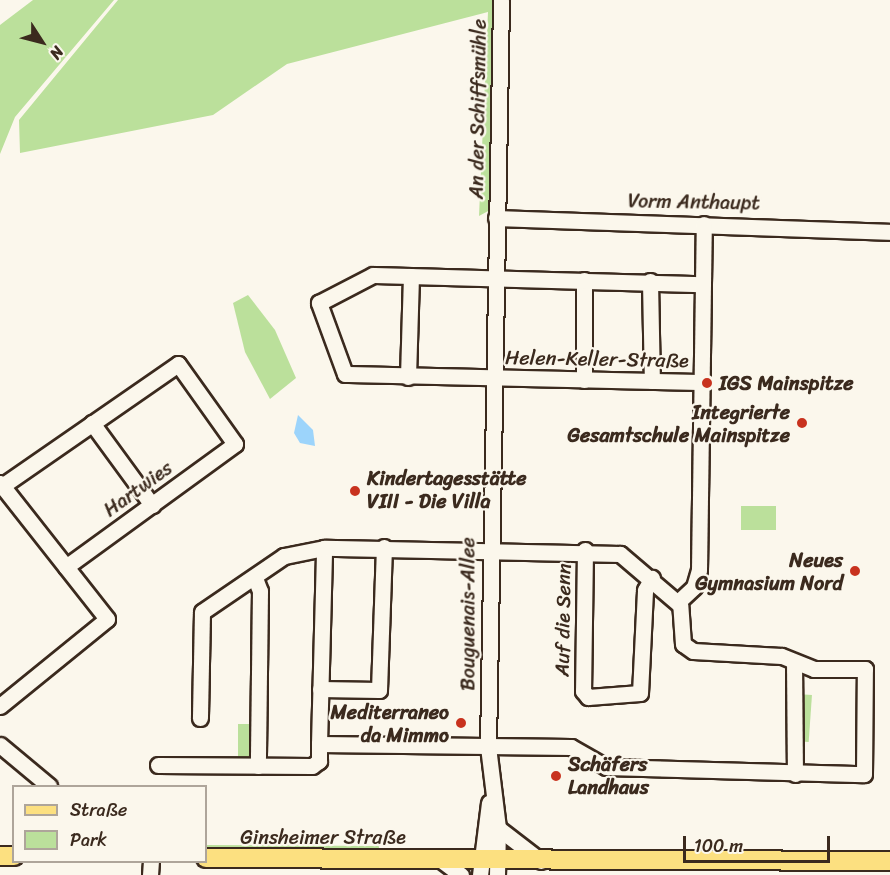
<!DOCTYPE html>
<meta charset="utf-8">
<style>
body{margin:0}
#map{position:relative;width:890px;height:875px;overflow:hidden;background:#fbf7ec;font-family:Sriracha,sans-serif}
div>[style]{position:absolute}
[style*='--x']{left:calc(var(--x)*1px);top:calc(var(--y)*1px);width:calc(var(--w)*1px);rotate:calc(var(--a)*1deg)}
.green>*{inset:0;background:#bbe09b;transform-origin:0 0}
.water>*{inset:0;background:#9cd4fb}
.roads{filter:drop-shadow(2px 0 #3b2a1e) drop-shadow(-2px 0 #3b2a1e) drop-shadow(0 2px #3b2a1e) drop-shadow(0 -2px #3b2a1e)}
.minor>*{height:15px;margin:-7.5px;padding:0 7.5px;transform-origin:7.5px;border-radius:7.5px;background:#fbf7ec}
.major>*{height:18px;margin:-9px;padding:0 9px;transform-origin:9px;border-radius:9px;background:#fce080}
.dots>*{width:16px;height:16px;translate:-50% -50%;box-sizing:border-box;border:3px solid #fbf7ec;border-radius:50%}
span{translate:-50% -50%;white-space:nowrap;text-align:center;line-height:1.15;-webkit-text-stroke:4.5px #fbf7ec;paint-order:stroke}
.street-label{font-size:20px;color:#3b2a1e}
.poi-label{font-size:20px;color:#3b2a1e;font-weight:700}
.left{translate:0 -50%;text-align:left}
.right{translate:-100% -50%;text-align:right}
.legend{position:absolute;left:12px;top:785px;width:195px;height:78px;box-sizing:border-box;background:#fbf7ec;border:2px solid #aea59a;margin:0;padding:8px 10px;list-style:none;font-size:18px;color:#3b2a1e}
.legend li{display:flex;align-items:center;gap:12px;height:30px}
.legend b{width:30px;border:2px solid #aea59a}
.north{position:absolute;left:12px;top:12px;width:60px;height:60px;-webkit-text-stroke:4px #fbf7ec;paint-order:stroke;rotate:126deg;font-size:16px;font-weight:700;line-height:24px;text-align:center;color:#3b2a1e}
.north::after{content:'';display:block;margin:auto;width:21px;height:27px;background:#3b2a1e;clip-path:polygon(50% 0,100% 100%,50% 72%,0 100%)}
.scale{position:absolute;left:683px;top:836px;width:147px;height:27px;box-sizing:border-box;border:3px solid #3b2a1e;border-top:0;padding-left:8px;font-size:18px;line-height:21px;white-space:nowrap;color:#3b2a1e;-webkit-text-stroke:4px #fbf7ec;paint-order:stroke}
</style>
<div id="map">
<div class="green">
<i style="clip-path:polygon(33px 0,114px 0,15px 117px,0 154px,0 25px)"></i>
<i style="clip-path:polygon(118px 0,496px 0,490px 210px,479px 216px,488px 12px,287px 64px,213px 115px,20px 153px,19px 120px)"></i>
<i style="clip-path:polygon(248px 295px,275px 330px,296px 378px,270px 399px,245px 352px,233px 303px)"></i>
<i style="left:741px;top:506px;width:35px;height:24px"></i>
<i style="left:797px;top:694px;width:15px;height:47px;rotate:4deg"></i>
<i style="left:238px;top:724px;width:17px;height:34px"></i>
<i style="clip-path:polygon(206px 845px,379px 846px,379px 849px,206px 852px)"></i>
</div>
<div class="water">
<i style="clip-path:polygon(298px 415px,313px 430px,315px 446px,300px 443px,294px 433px)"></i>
</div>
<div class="roads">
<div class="minor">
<i style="--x:496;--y:218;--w:394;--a:2"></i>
<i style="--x:650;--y:281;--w:100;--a:88.9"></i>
<i style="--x:408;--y:377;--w:101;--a:-88.3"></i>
<i style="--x:584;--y:380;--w:100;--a:-90"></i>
<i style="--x:702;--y:382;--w:357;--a:-178.7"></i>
<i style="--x:345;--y:374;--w:76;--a:-110.1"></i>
<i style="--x:319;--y:303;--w:61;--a:-27.4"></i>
<i style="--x:373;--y:275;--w:330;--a:1.6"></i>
<i style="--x:92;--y:423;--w:102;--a:53.8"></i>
<i style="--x:0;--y:483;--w:173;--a:51.8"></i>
<i style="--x:107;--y:619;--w:138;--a:140.9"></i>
<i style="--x:2;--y:486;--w:214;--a:-34.7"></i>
<i style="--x:178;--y:364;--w:98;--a:54.5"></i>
<i style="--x:235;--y:444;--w:209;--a:144"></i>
<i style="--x:585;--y:550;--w:141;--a:90.8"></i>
<i style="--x:583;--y:691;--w:8;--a:50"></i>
<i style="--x:588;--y:697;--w:52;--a:-4.4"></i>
<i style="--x:640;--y:693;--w:103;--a:-87.2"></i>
<i style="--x:645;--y:590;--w:14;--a:-60"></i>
<i style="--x:255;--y:578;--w:14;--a:69"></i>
<i style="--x:260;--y:591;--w:175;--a:90.7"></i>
<i style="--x:678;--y:602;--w:22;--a:-43"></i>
<i style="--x:694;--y:587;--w:18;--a:-74"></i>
<i style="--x:699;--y:570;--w:346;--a:-89.2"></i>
<i style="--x:794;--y:662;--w:112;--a:89.5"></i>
<i style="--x:320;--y:689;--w:59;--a:1"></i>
<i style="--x:379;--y:690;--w:143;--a:-88"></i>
<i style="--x:319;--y:744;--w:196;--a:-88.5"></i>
<i style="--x:0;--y:745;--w:64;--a:39.9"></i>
<i style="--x:158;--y:765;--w:154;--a:0.4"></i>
<i style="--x:312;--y:766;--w:9;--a:-36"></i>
<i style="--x:319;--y:761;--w:17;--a:-90"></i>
<i style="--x:319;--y:744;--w:252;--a:0.7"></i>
<i style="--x:571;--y:747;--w:40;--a:29.7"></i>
<i style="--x:606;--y:767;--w:258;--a:1.6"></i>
<i style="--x:864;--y:774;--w:105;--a:-89.5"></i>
<i style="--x:865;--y:669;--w:51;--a:180"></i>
<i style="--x:814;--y:669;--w:35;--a:-158"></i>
<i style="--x:781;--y:656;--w:88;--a:-176.7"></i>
<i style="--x:693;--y:651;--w:12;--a:-145"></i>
<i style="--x:683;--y:644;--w:39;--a:-94"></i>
<i style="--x:680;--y:605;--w:79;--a:-139.6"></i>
<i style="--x:620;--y:554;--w:296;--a:-178.8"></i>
<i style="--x:324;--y:548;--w:41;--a:168.7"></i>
<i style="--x:284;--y:556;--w:99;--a:145.7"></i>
<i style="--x:202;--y:612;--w:106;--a:91.1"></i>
<i style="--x:498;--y:828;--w:54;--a:37.5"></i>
<i style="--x:441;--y:860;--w:25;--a:37"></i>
<i style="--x:150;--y:875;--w:13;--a:-86"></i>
<i style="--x:480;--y:875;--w:73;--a:-82.9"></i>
<i style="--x:497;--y:875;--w:47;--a:-88.8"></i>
<i style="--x:498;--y:828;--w:83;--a:-97"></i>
<i style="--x:488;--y:746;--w:746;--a:-89"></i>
</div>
<div class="major">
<i style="--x:0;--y:856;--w:14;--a:0"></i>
<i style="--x:206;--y:858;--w:684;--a:0.25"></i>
</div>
</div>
<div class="dots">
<i style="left:707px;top:383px;background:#c8321e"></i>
<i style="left:802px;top:423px;background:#c8321e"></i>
<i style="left:355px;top:491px;background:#c8321e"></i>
<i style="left:855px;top:571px;background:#c8321e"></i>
<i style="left:461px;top:723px;background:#c8321e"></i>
<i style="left:556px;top:776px;background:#c8321e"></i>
</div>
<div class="street-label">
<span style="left:478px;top:109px;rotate:-89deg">An der Schiffsmühle</span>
<span style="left:694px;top:202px;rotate:1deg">Vorm Anthaupt</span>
<span style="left:597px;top:359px;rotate:1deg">Helen-Keller-Straße</span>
<span style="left:138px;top:489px;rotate:-36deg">Hartwies</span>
<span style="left:468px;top:614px;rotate:-90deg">Bouguenais-Allee</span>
<span style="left:563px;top:620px;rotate:-89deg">Auf die Senn</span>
<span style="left:323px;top:837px">Ginsheimer Straße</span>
</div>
<div class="poi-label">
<span class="left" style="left:719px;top:383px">IGS Mainspitze</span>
<span class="right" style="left:790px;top:424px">Integrierte<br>Gesamtschule Mainspitze</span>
<span class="left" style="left:367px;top:490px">Kindertagesstätte<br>VIII - Die Villa</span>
<span class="right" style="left:843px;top:572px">Neues<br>Gymnasium Nord</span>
<span class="right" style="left:449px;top:724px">Mediterraneo<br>da Mimmo</span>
<span class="left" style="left:568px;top:776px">Schäfers<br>Landhaus</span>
</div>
<ul class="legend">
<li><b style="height:8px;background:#fce080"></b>Straße</li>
<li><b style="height:16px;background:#bbe09b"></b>Park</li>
</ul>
<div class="north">N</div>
<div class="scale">100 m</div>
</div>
